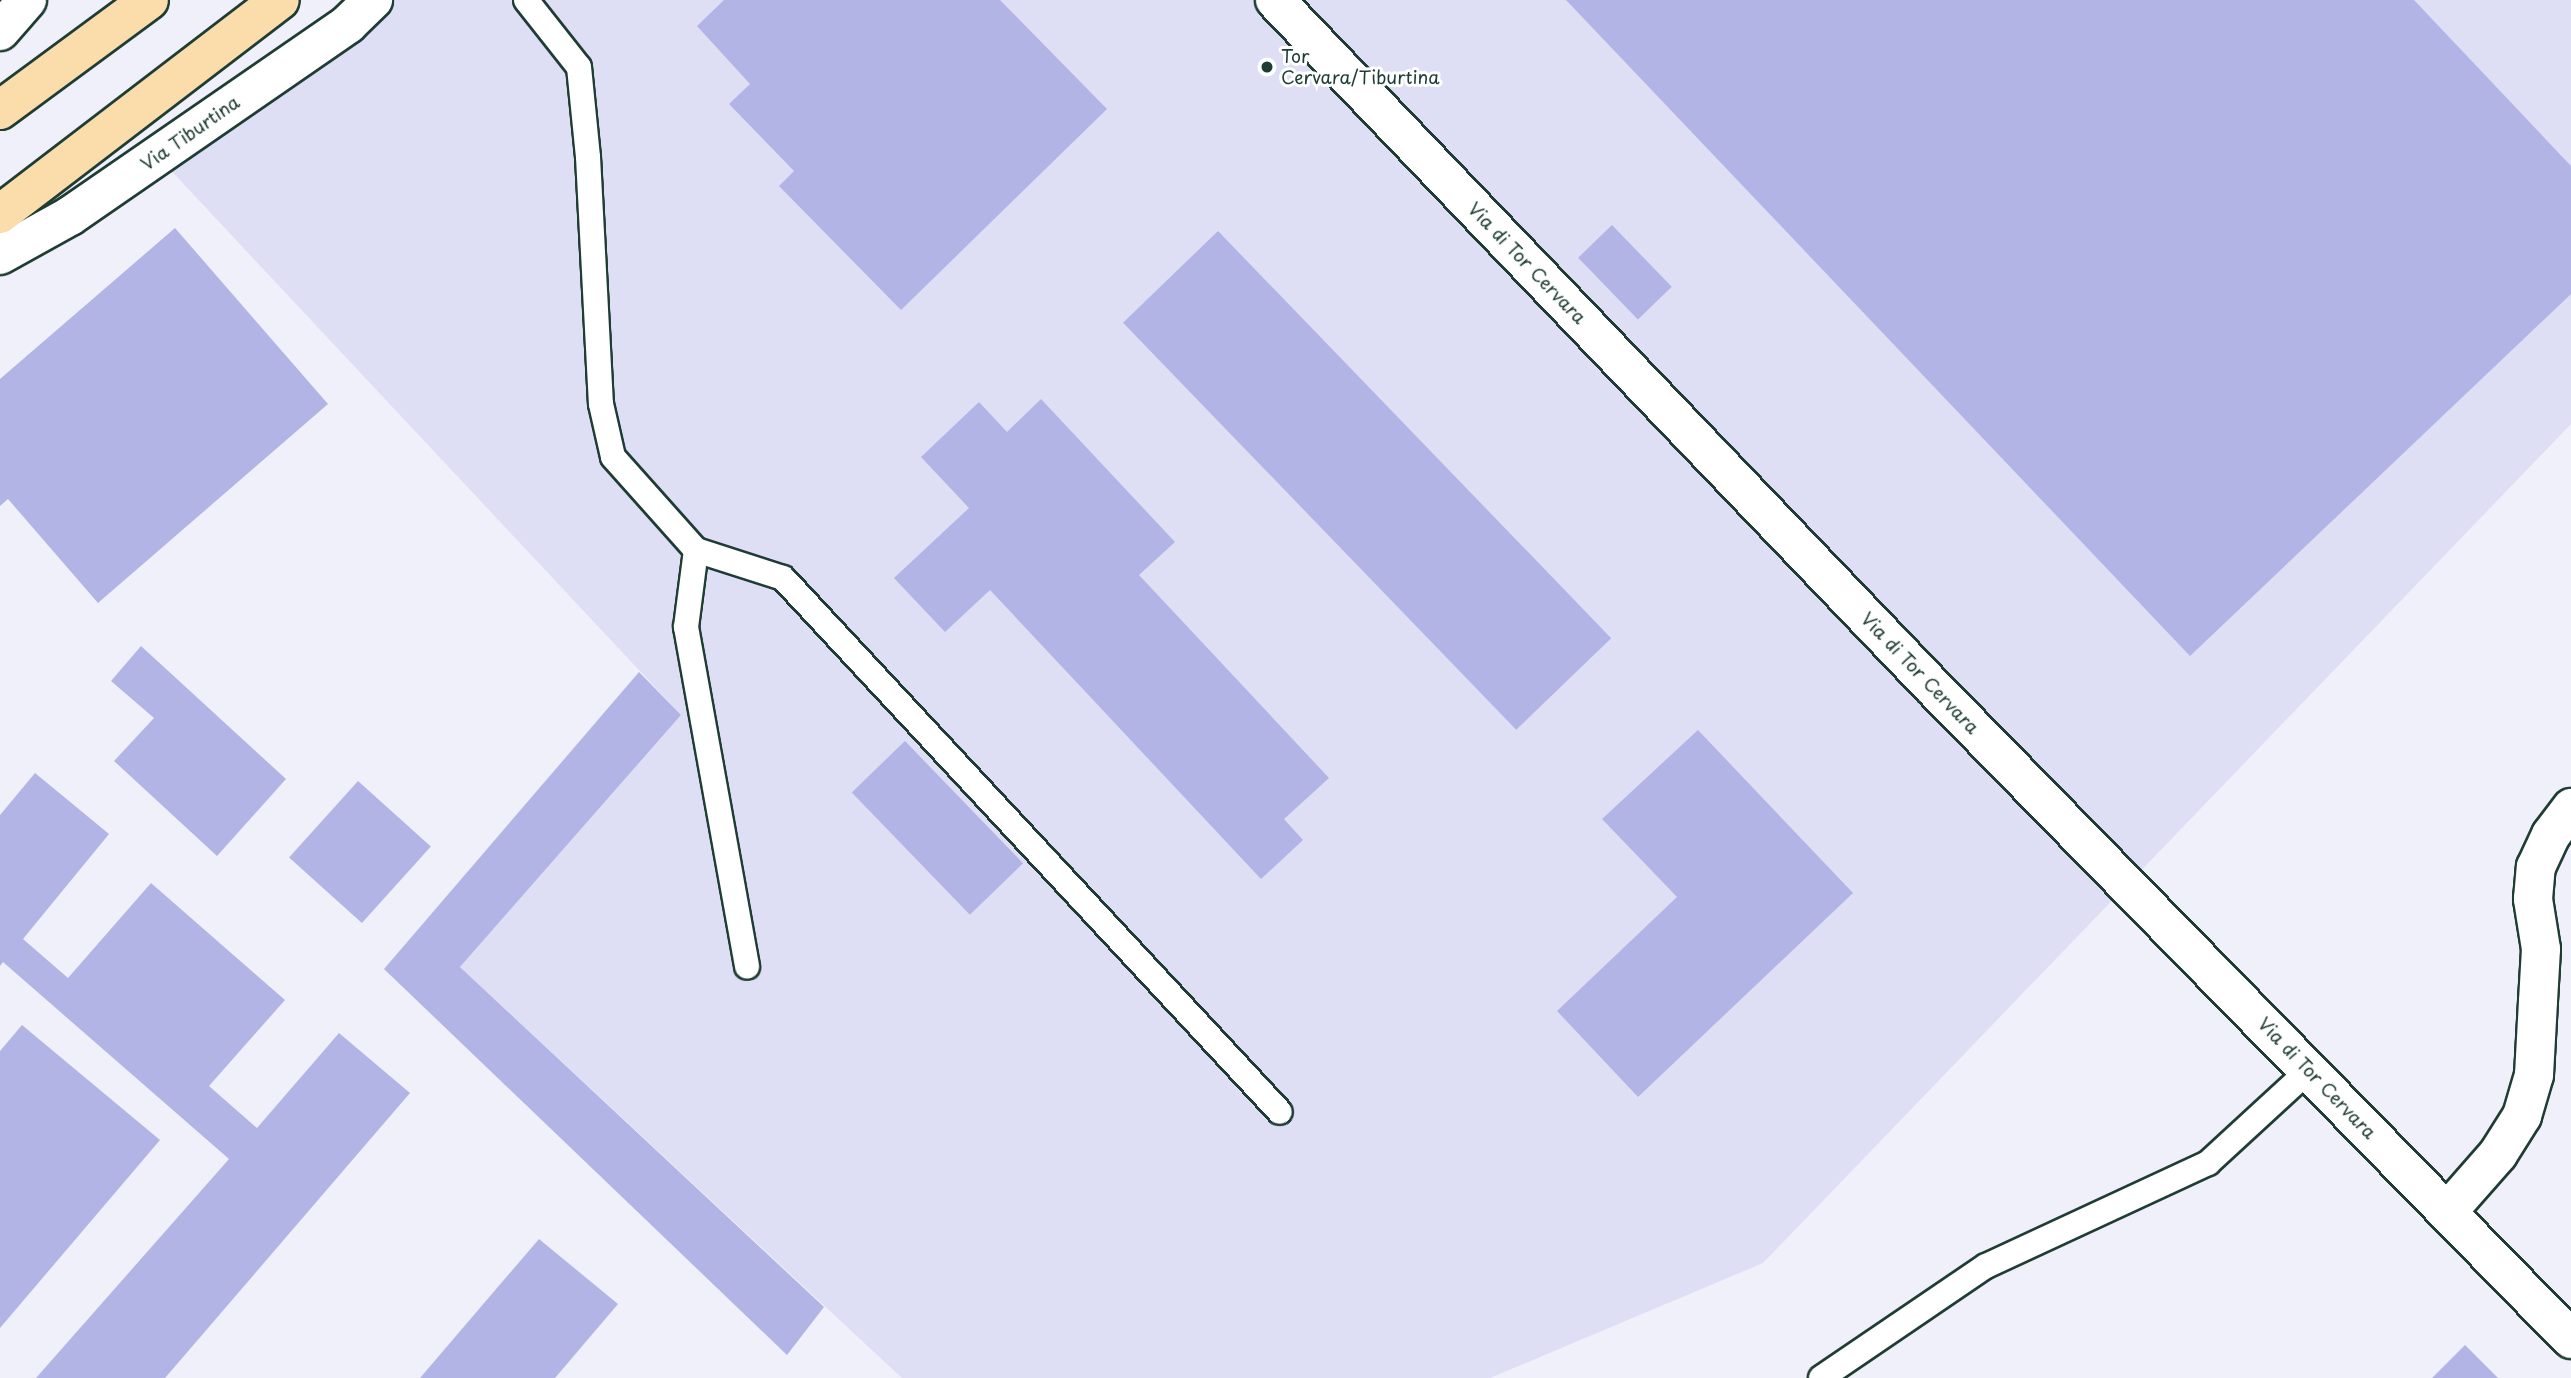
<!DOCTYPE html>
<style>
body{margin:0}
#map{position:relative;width:2571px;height:1378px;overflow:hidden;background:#f0f0fa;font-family:"Playpen Sans",sans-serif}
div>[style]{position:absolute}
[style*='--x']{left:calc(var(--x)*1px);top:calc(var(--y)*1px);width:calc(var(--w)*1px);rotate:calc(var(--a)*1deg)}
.built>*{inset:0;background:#dedef4}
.building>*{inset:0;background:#b3b4e6;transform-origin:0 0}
.roads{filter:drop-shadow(2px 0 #1f3d34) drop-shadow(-2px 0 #1f3d34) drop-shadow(0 2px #1f3d34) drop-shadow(0 -2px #1f3d34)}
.service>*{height:24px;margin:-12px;padding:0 12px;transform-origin:12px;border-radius:12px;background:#fff}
.minor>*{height:38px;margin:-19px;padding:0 19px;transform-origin:19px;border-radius:19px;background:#fff}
.tertiary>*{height:38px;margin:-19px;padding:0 19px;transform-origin:19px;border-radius:19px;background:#fff}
.primary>*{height:38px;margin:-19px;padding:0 19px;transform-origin:19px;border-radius:19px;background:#faddab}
.dots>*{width:19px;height:19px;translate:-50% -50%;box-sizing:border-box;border:4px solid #fff;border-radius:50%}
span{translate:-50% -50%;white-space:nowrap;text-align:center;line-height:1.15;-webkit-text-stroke:6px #fff;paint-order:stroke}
.poi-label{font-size:18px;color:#1f3d34}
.left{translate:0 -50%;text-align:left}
.street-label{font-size:18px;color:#1f3d34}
</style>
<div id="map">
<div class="built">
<i style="clip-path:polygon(396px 0,2571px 0,2571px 424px,1763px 1263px,1490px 1378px,902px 1378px,460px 967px,681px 715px,163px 162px,352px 36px)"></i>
</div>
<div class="building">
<i style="clip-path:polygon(724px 0,1000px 0,1107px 109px,901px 310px,779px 186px,794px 171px,729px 104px,750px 84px,697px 26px)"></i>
<i style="clip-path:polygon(1566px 0,2414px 0,2571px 166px,2571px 294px,2190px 656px)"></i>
<i style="left:1612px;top:225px;width:86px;height:47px;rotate:46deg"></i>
<i style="clip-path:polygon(175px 228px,328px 404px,98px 603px,8px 499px,0 506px,0 379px)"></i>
<i style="left:1218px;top:231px;width:566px;height:132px;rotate:46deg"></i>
<i style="clip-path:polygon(1041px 399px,1175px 542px,1139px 575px,1329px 778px,1284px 819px,1303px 840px,1261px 879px,990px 590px,945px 632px,894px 578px,969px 508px,921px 457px,979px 402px,1007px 432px)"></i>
<i style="clip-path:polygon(141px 646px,286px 779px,217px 856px,114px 761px,154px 718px,111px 681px)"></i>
<i style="clip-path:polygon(639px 672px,681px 715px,460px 967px,824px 1307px,787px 1355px,384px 969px)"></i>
<i style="clip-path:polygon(1698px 730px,1853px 893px,1638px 1097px,1557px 1011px,1677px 897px,1602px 819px)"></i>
<i style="left:905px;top:741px;width:170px;height:74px;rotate:46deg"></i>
<i style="clip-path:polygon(35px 773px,109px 834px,23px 939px,68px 978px,151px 883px,285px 1000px,209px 1086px,257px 1128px,339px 1033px,410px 1093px,165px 1378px,36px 1378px,229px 1159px,3px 962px,0 966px,0 815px)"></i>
<i style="left:358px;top:781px;width:98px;height:103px;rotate:42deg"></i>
<i style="clip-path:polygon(22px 1025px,160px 1140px,0 1328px,0 1051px)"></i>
<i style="clip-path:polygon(539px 1239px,618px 1304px,555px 1378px,420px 1378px)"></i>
<i style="clip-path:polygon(2465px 1345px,2498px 1378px,2432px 1378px)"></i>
</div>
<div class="roads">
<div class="service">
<i style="--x:526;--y:0;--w:85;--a:51.7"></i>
<i style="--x:579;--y:67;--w:90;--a:84.3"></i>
<i style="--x:588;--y:157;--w:247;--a:87"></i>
<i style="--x:601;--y:404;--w:54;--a:77.2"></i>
<i style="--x:613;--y:457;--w:125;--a:48.3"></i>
<i style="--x:696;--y:550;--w:91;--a:17.8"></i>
<i style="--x:783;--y:578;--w:729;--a:47.06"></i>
<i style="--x:696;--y:550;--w:78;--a:97.4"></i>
<i style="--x:686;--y:627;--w:345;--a:79.8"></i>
<i style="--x:1821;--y:1378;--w:199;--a:-34.2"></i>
<i style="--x:1986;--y:1266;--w:245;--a:-24.9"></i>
<i style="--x:2208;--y:1163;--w:137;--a:-42.6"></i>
</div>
<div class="minor">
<i style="--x:2448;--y:1211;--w:76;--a:-48.7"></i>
<i style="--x:2498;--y:1154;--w:45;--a:-57.7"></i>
<i style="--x:2522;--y:1116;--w:43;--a:-73.7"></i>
<i style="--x:2534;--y:1075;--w:74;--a:-86.9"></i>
<i style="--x:2538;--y:1001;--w:52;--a:-86.7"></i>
<i style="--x:2541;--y:949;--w:51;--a:-99.1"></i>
<i style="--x:2533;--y:899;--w:32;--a:-85"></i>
<i style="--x:2536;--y:867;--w:35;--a:-65"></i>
<i style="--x:2551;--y:835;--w:34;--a:-53"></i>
</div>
<div class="tertiary">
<i style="--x:1275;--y:0;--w:948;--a:46.24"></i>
<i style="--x:1931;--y:685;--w:915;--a:45.62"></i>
<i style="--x:0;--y:31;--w:41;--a:-48.9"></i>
<i style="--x:0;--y:255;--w:80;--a:-29.1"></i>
<i style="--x:70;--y:216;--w:338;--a:-34.6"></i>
<i style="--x:348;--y:24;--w:35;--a:-44"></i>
</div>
<div class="primary">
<i style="--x:0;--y:110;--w:185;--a:-36.4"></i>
<i style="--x:0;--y:214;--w:352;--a:-37.4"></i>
</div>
</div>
<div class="dots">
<i style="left:1267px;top:67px;background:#1f3d34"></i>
</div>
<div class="poi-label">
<span class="left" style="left:1281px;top:67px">Tor<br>Cervara/Tiburtina</span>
</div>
<div class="street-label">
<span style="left:190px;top:133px;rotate:-35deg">Via Tiburtina</span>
<span style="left:1527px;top:263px;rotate:46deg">Via di Tor Cervara</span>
<span style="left:1920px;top:673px;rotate:46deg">Via di Tor Cervara</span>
<span style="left:2317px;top:1078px;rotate:46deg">Via di Tor Cervara</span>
</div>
</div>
